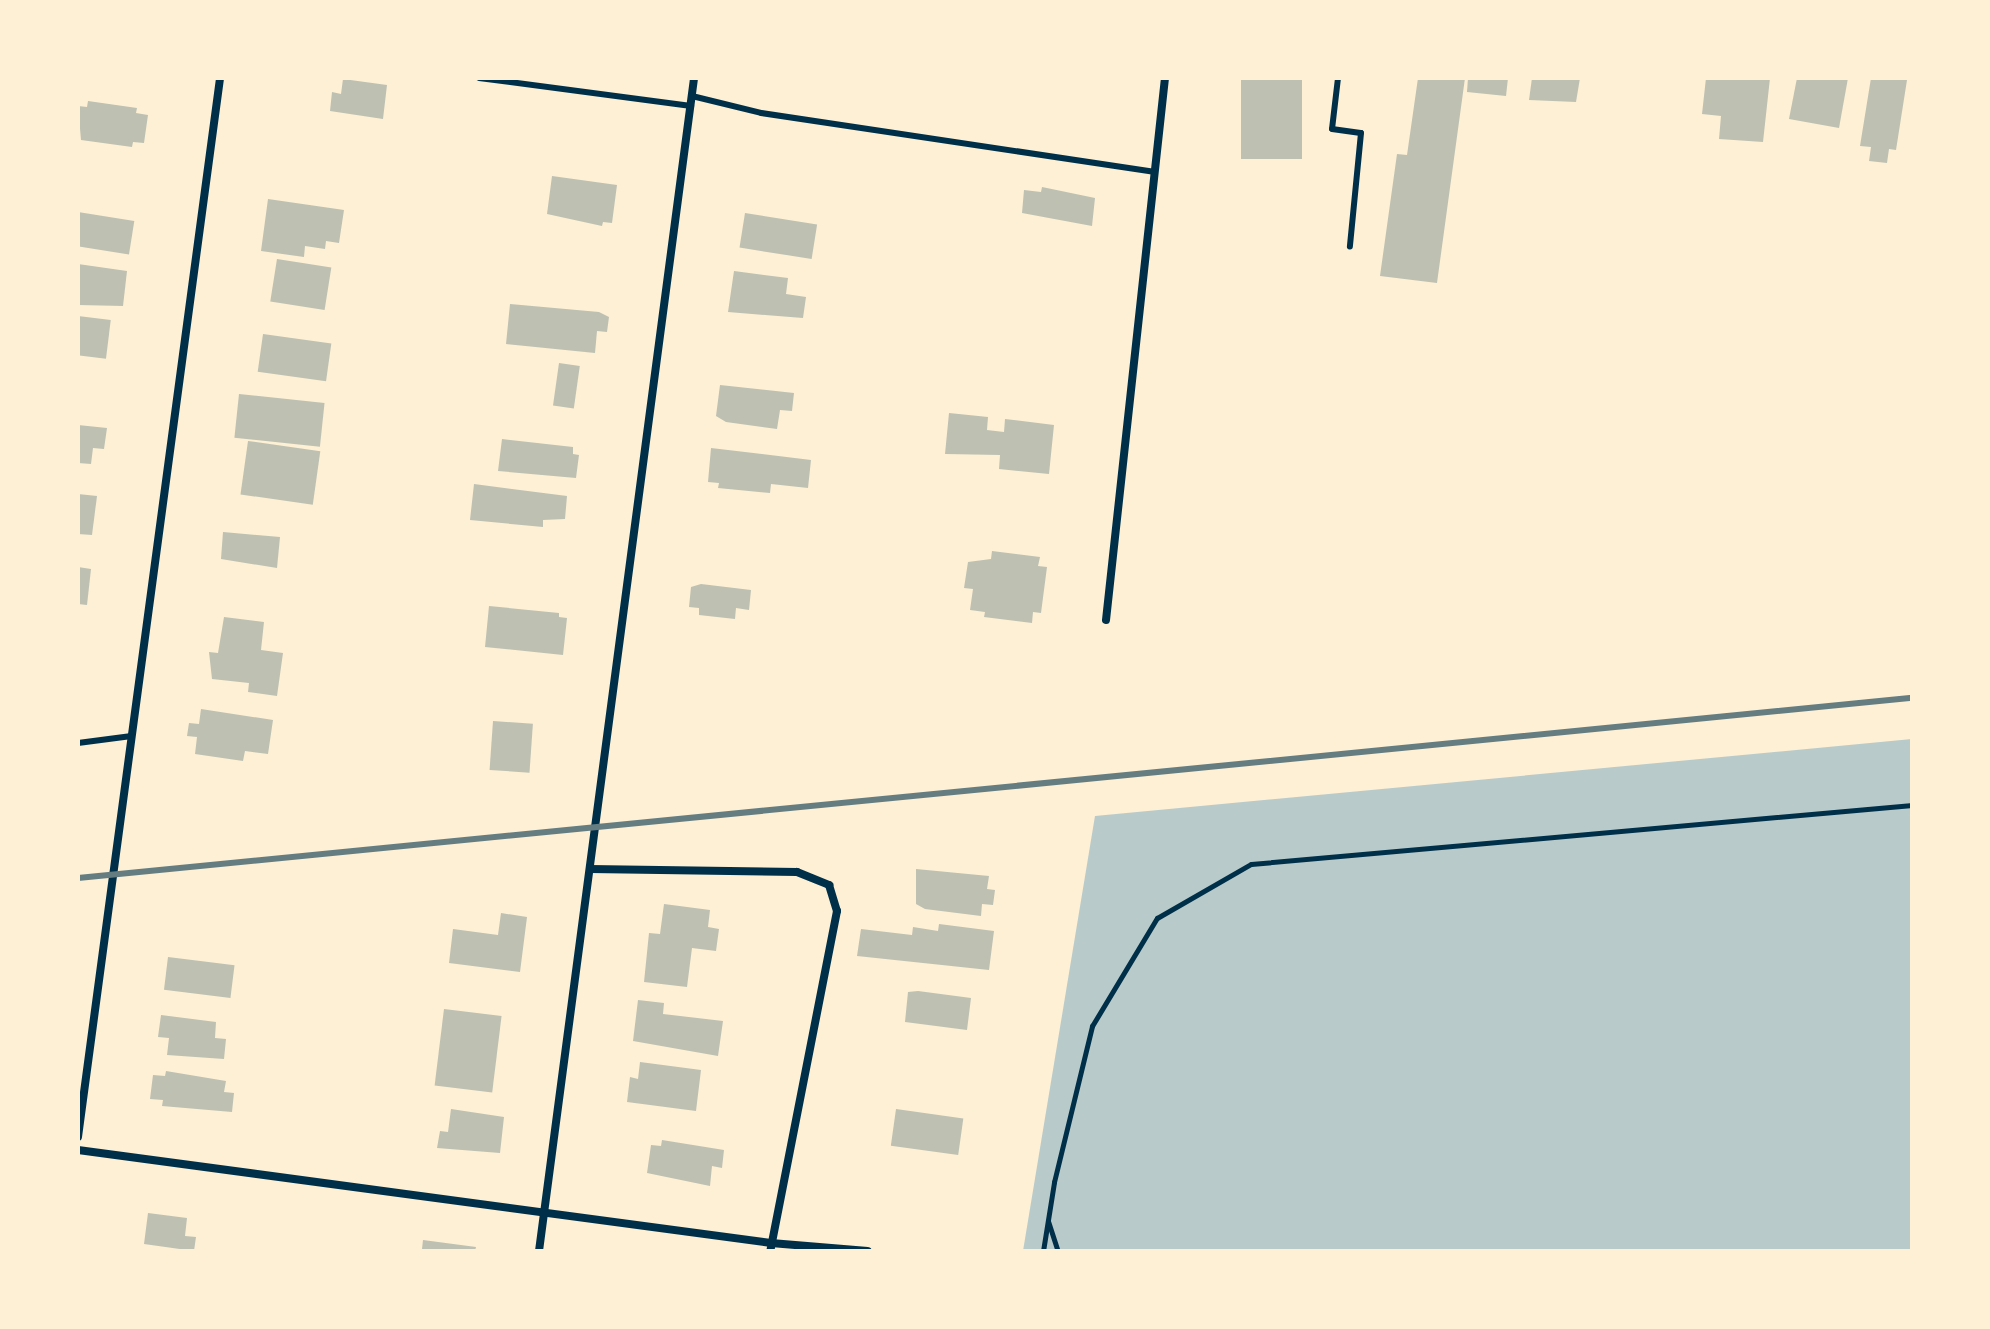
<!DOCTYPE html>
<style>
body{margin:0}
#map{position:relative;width:1990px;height:1329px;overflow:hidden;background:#fdf0d5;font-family:"Noto Serif",serif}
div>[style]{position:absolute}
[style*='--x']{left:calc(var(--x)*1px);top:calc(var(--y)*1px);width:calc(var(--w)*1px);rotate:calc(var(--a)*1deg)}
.green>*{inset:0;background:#b9caca}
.building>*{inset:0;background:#bec0b2;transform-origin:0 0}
.path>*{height:5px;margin:-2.5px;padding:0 2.5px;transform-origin:2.5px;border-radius:2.5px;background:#003049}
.service>*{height:6px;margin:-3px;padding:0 3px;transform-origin:3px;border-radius:3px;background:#003049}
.minor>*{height:8px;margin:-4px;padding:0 4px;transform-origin:4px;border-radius:4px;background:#003049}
.rail>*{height:6px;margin:-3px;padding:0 3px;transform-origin:3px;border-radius:3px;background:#657d81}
span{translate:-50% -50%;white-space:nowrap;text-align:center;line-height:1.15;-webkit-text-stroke:6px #fdf0d5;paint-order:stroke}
.frame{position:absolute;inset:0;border:80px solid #fdf0d5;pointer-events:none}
</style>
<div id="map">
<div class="green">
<i style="clip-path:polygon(1912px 739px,1912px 1251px,1023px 1251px,1095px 816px)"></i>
</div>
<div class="building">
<i style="left:1241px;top:78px;width:61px;height:81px"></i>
<i style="clip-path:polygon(1418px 78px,1465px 78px,1437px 283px,1380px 276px,1397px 154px,1407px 155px)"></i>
<i style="clip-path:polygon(1468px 78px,1508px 78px,1506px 96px,1467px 92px)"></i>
<i style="clip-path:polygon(1532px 78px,1580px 78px,1576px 102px,1529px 100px)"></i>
<i style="clip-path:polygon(1706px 78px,1770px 78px,1763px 142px,1719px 139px,1721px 116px,1702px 114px)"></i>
<i style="clip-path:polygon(1797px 78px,1848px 78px,1839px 128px,1789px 119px)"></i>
<i style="clip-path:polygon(1871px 78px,1907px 80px,1896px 150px,1889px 149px,1887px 163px,1869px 161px,1871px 147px,1860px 146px)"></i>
<i style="clip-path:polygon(343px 79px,387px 85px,383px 119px,330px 111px,332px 92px,341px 94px)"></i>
<i style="clip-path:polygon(88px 101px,137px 108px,136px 113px,148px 115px,144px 143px,133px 142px,132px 147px,81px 140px,78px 106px,87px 107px)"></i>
<i style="clip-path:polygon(552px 176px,617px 185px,612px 223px,603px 222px,602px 226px,547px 214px)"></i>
<i style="clip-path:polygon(1042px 187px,1095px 198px,1092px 226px,1022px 213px,1024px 190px,1041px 192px)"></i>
<i style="clip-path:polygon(268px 199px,344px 210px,339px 243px,326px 241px,325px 249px,305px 246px,304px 257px,261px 251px)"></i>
<i style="left:78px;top:212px;width:57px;height:34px;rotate:9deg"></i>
<i style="left:745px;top:213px;width:73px;height:35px;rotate:9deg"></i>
<i style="left:277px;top:259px;width:55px;height:43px;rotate:9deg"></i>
<i style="clip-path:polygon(78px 264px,127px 271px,123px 306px,78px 305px)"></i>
<i style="clip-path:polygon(734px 271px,788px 278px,786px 294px,806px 297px,803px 318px,728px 312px)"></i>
<i style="clip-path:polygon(510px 304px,599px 312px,609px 317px,607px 332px,597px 331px,595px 353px,506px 344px)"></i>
<i style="left:78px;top:316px;width:33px;height:39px;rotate:7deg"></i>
<i style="left:263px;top:334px;width:69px;height:38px;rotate:8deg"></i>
<i style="left:559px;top:363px;width:21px;height:43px;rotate:8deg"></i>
<i style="clip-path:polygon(720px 385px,794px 393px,792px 411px,780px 410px,777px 429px,726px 422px,716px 416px)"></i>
<i style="left:239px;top:394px;width:86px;height:44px;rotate:6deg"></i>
<i style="clip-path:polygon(949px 413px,988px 417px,987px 430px,1004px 432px,1005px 419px,1054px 425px,1049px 474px,999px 469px,1000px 455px,945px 454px)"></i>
<i style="clip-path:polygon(78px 425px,107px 428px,104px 449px,93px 448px,91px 464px,78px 463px)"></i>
<i style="clip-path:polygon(502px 439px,573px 447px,573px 454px,579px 455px,576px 478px,498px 471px)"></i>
<i style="left:248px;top:441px;width:73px;height:54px;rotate:8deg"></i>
<i style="clip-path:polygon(711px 448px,811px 460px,808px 488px,771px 484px,770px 493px,718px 488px,719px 483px,708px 482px)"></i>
<i style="clip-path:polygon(474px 484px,567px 496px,565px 519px,543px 520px,543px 527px,470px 520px)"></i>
<i style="clip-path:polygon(78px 494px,97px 496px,92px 535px,78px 534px)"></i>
<i style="clip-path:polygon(223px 532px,280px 537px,277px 568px,221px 559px)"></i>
<i style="clip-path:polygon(992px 551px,1040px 557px,1038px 566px,1047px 567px,1041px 613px,1033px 612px,1032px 623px,984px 617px,985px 612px,970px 610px,973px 589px,964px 588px,968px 562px,991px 559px)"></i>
<i style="clip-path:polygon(78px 567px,91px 569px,87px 605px,78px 604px)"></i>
<i style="clip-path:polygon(701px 584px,751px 590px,749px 610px,736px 608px,735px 619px,699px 615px,699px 608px,689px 607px,691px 587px)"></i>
<i style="clip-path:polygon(489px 606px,559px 613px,559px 617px,567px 618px,563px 655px,485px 647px)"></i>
<i style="clip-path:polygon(224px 617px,264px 622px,261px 650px,283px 653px,277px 696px,248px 692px,249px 683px,212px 679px,209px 652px,218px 653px)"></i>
<i style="clip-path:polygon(201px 709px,273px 720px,268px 754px,245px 751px,243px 761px,195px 754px,197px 737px,187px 736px,189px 723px,199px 724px)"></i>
<i style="left:493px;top:721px;width:40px;height:49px;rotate:4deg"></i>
<i style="clip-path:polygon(916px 869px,989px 876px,987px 889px,995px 890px,993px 905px,982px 904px,981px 916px,925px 909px,916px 904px)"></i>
<i style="clip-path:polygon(664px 904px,710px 910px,708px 927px,719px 929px,716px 951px,692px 948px,687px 987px,644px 982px,649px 933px,660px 934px)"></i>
<i style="clip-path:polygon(501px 913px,527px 917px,520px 972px,449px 963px,453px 929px,498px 935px)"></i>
<i style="clip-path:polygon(939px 924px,994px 931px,989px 970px,857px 956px,861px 929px,912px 935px,913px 927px,938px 931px)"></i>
<i style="left:168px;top:957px;width:67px;height:33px;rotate:7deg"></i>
<i style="clip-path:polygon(918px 991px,971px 998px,967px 1030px,905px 1022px,908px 992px)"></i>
<i style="clip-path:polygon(638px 1000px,664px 1003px,663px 1014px,723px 1021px,718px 1056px,633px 1041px)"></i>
<i style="left:444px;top:1009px;width:58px;height:77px;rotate:7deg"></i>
<i style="clip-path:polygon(161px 1015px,216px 1022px,215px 1038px,226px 1039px,224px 1059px,167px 1055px,169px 1038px,158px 1037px)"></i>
<i style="clip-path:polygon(640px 1062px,701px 1070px,696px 1111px,627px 1102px,630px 1077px,638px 1079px)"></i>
<i style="clip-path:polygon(166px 1071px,226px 1081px,224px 1092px,234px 1093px,232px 1112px,162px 1106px,163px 1100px,150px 1099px,153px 1075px,165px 1076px)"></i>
<i style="clip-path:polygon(451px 1109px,504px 1117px,500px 1153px,437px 1148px,440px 1131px,448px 1132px)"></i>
<i style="left:896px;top:1109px;width:68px;height:37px;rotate:8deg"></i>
<i style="clip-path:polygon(662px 1140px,724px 1150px,722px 1168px,712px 1166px,710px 1186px,647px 1173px,651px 1145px,661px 1146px)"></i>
<i style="clip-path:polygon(148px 1213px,187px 1218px,185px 1236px,196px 1237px,194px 1251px,144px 1244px)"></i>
<i style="clip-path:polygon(423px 1240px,476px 1247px,475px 1251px,410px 1251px,422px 1249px)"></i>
</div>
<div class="path">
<i style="--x:1048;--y:1221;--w:32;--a:72"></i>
<i style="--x:1043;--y:1251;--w:70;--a:-80.9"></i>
<i style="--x:1054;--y:1182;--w:161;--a:-76.3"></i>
<i style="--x:1092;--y:1026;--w:126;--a:-59"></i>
<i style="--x:1157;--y:918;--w:108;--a:-29.9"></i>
<i style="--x:1251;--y:864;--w:664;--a:-5.1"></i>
</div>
<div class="service">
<i style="--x:479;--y:78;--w:214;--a:7.5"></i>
<i style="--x:1338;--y:78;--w:51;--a:96.7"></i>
<i style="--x:1332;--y:129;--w:29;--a:8"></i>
<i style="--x:1361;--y:133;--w:114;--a:95.6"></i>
<i style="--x:692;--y:96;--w:71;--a:13.8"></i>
<i style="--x:761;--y:113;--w:397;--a:8.5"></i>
<i style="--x:78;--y:743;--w:54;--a:-7.4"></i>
</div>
<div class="minor">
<i style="--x:1106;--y:620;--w:545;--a:-83.79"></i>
<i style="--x:590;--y:869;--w:207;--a:0.8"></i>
<i style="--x:797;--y:872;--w:35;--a:22"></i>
<i style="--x:829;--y:885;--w:27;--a:73"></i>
<i style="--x:837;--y:911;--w:347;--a:101.1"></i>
<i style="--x:78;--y:1137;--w:1068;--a:-82.36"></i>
<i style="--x:78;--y:1150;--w:699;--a:7.64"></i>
<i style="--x:771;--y:1243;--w:97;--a:4.7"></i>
<i style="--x:539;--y:1251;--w:1183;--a:-82.47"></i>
</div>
<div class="rail">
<i style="--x:78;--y:878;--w:1843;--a:-5.61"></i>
</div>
<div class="frame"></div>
</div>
